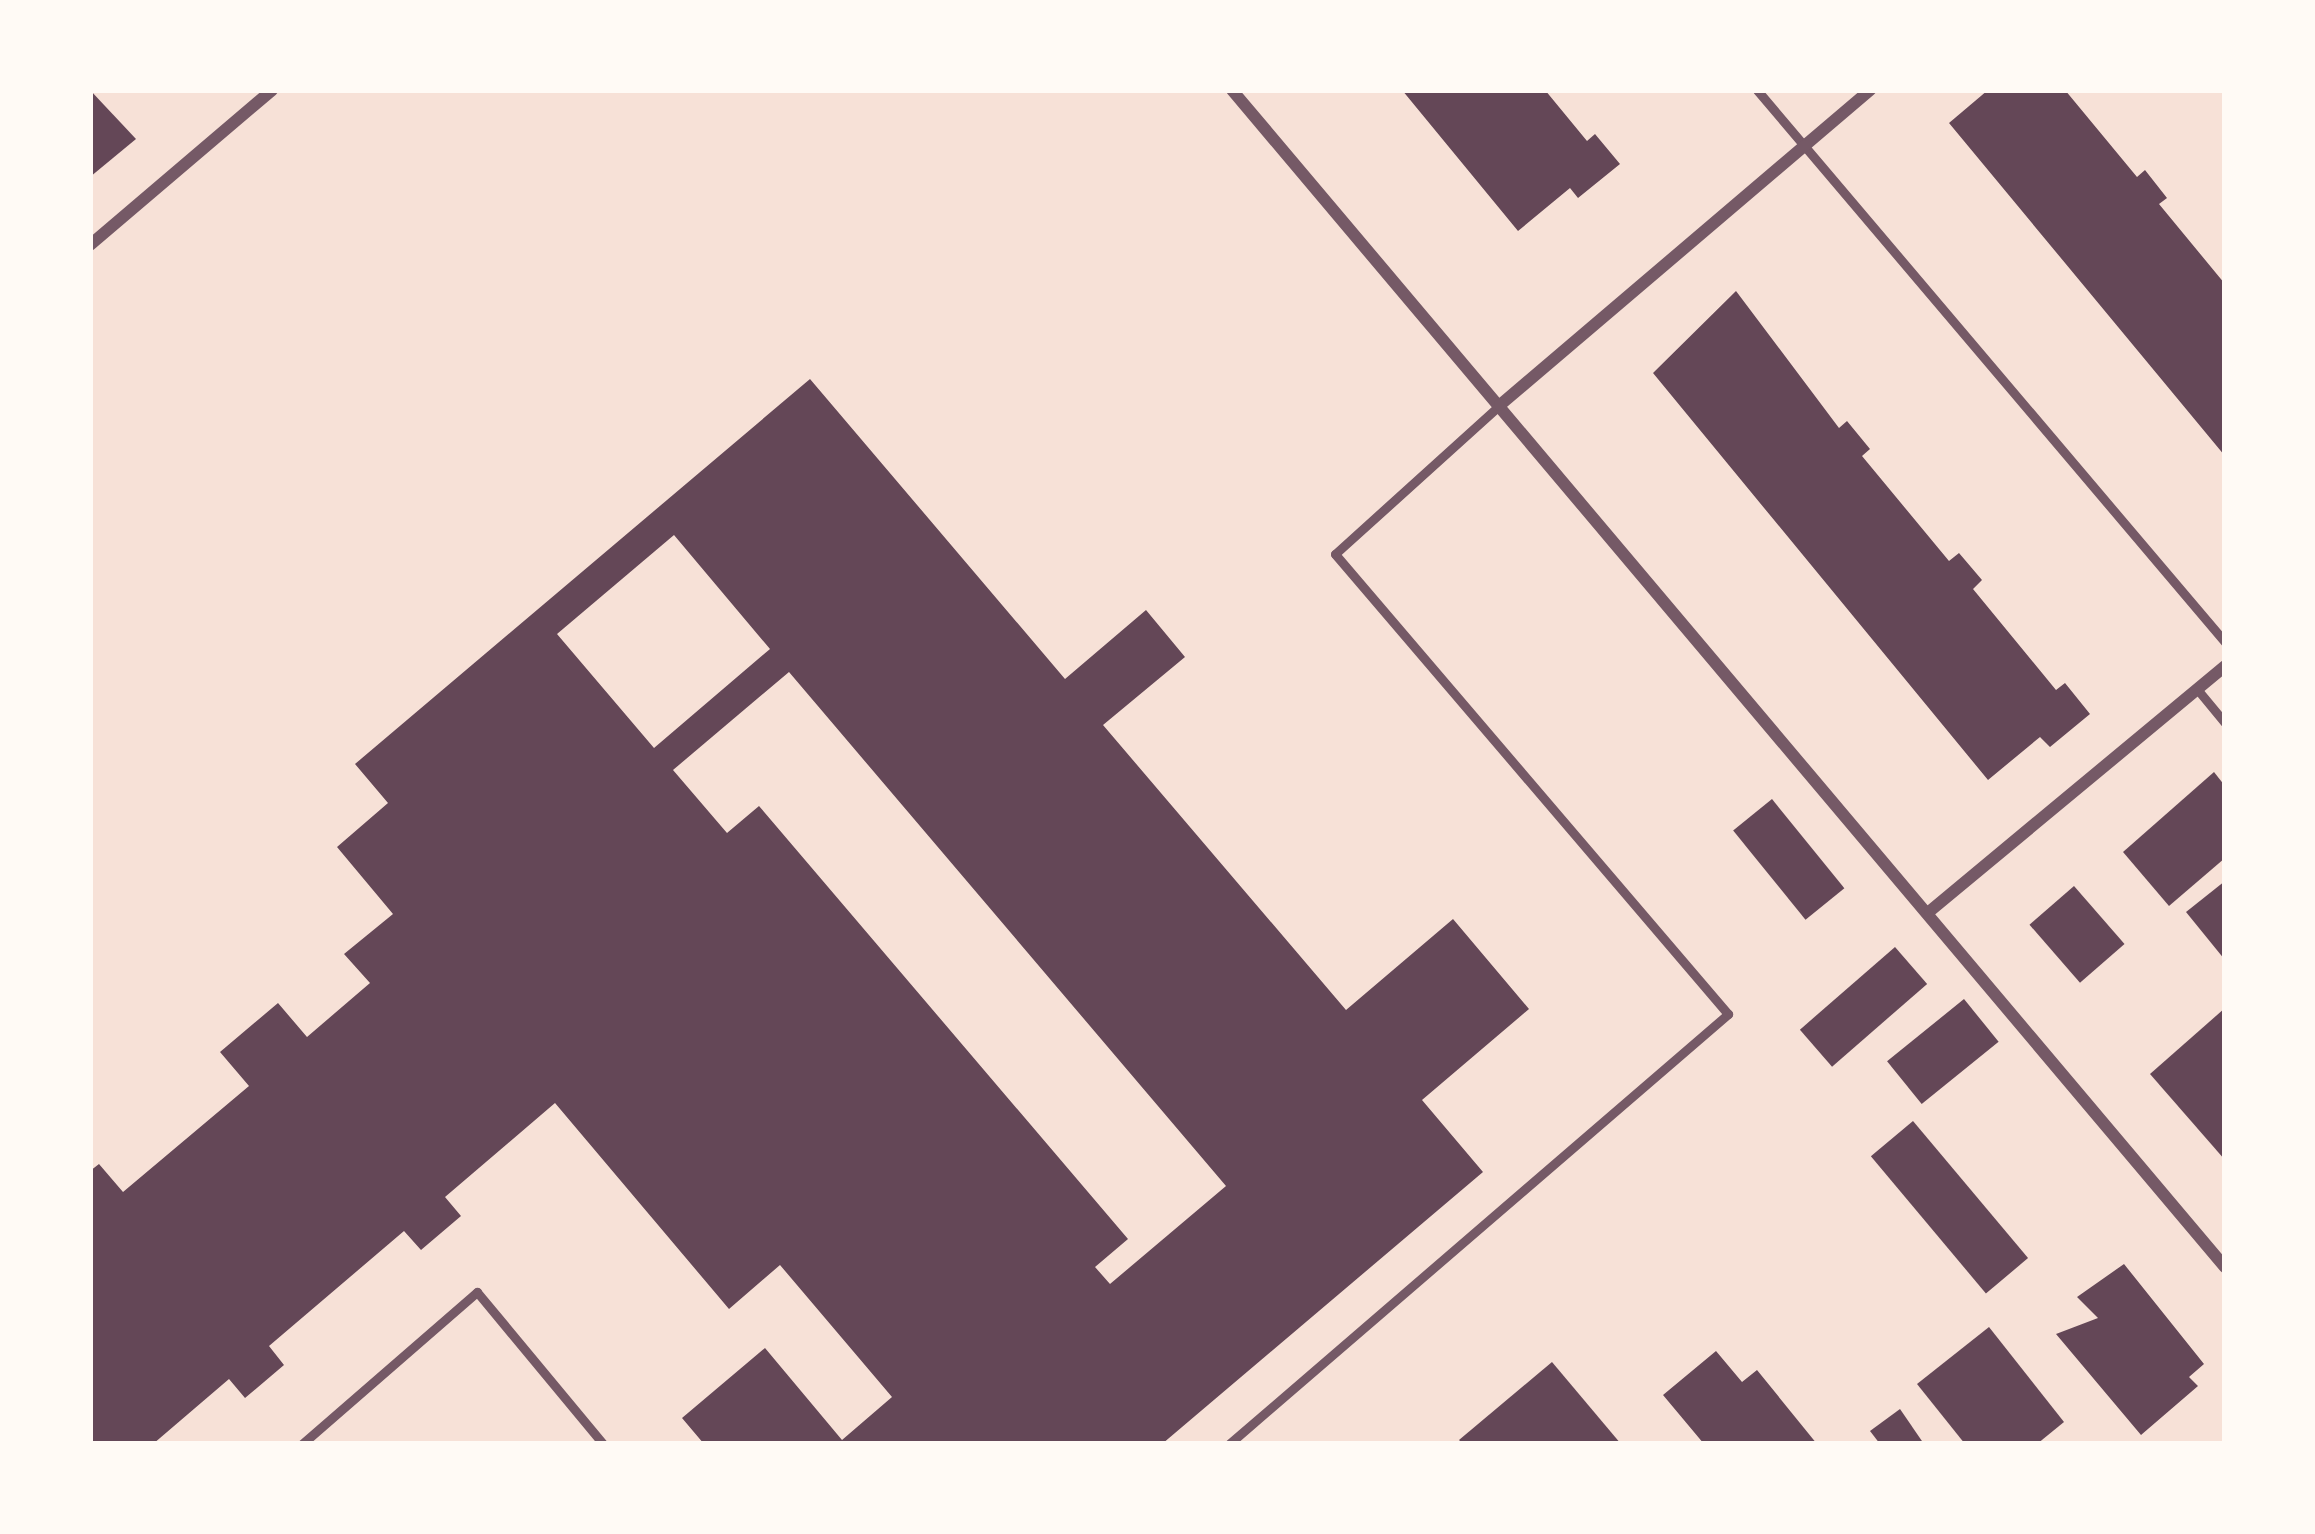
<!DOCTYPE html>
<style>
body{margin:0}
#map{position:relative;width:2315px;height:1534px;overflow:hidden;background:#f7e1d7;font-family:"Varela Round",sans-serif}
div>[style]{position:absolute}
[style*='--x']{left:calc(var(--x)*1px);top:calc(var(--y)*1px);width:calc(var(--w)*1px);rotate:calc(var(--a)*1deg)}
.building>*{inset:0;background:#644757;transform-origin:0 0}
.service>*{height:9px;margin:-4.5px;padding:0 4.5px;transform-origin:4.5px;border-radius:4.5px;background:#755966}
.minor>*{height:12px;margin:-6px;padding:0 6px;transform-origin:6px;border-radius:6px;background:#755966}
span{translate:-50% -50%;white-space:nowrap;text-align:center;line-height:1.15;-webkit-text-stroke:12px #fffaf5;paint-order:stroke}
.frame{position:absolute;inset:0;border:93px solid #fffaf5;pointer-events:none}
</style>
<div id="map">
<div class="building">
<i style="clip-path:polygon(90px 90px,136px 139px,90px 177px)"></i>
<i style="clip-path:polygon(1402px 90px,1545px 90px,1587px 141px,1595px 134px,1620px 164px,1578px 198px,1570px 188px,1518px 231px)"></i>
<i style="clip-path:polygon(1988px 90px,2065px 90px,2137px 177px,2145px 170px,2167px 198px,2159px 204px,2225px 284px,2225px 456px,1949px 123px)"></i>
<i style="clip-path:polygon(1736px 291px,1839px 428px,1847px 421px,1870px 449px,1862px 456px,1949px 561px,1959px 553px,1982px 580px,1973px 589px,2056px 690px,2065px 683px,2090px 714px,2050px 747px,2040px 737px,1988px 780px,1653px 373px)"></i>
<i style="clip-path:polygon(evenodd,810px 379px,1065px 679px,1146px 610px,1185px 657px,1103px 725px,1346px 1010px,1453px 919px,1529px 1009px,1422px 1100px,1483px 1172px,1162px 1444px,704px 1444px,682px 1418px,765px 1348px,842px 1440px,892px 1397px,780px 1265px,729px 1309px,555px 1103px,445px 1197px,461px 1216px,421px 1250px,404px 1231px,269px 1346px,284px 1365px,245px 1398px,229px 1379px,153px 1444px,90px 1444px,90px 1171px,99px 1164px,123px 1192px,249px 1086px,220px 1052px,278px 1003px,307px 1037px,370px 983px,344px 954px,393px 914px,337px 847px,388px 803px,355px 764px,810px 379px,674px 535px,770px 649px,654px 748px,557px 634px,674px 535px,810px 379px,789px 672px,1226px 1186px,1110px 1284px,1095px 1267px,1128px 1239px,759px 806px,727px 833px,673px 770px,789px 672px)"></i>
<i style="clip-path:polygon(2214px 772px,2225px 786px,2225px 858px,2169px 906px,2123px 852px)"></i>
<i style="left:1772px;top:799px;width:115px;height:50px;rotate:51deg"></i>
<i style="clip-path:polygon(2225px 881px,2225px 960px,2186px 912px)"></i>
<i style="left:2074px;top:886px;width:77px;height:59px;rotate:49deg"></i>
<i style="left:1895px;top:947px;width:49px;height:126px;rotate:49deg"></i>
<i style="left:1964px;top:999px;width:55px;height:99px;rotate:51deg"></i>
<i style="clip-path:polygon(2225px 1008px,2225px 1160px,2150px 1074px)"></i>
<i style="left:1913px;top:1121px;width:179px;height:55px;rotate:50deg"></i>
<i style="clip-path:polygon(2124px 1264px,2204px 1364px,2189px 1377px,2198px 1386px,2141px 1435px,2056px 1334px,2098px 1318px,2077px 1297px)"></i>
<i style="clip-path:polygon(1989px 1327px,2064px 1422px,2037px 1444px,1965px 1444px,1917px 1384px)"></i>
<i style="clip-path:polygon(1716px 1351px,1742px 1382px,1757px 1370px,1817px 1444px,1704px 1444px,1663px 1395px)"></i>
<i style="clip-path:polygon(1552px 1362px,1621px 1444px,1463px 1444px,1459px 1440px)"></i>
<i style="clip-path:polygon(1900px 1409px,1924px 1444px,1880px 1444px,1870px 1431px)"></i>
</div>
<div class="service">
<i style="--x:1757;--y:90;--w:724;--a:49.71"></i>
<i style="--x:2197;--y:689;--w:44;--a:50.5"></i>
<i style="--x:302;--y:1444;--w:232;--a:-41"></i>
<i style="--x:477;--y:1292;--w:197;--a:50.3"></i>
<i style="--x:1229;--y:1444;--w:659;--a:-40.75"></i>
<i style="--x:1728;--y:1014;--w:605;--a:-130.51"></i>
<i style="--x:1335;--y:554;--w:222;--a:-42.1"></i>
</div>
<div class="minor">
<i style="--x:1232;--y:90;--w:1540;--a:49.85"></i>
<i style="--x:90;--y:245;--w:239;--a:-40.4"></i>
<i style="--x:1500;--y:405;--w:486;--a:-40.4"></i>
<i style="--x:1930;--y:911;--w:383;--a:-39.7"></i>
</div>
<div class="frame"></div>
</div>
